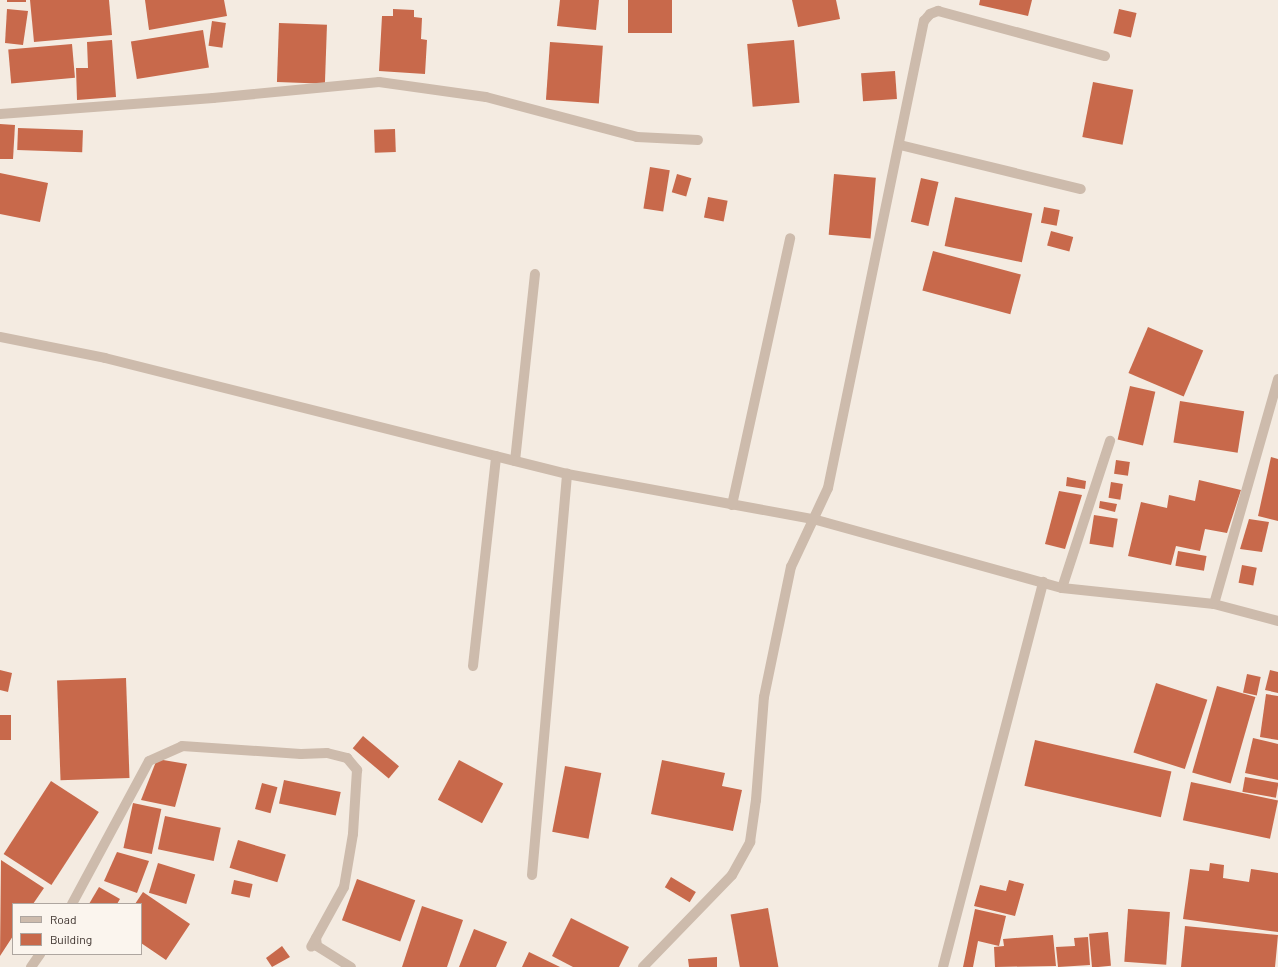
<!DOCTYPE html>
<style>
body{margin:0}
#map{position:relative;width:1278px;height:967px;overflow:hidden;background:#f4ebe1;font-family:Barlow,sans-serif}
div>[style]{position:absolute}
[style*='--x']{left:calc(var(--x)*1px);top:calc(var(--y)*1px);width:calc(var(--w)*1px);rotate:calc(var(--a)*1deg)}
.building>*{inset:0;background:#c8694b;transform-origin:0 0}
.lane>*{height:10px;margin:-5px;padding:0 5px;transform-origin:5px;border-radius:5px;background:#cdbbac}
.street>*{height:10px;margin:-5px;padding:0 5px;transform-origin:5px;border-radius:5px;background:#cdbbac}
span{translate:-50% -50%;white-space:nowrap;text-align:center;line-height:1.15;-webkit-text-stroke:3px #fbf5ee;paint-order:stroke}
.legend{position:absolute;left:12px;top:903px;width:130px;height:52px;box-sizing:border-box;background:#fbf5ee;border:1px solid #aea6a0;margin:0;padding:5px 7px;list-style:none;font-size:12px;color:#3b302b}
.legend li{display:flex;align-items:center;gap:8px;height:20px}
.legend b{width:20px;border:1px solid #aea6a0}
</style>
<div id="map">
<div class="building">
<i style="left:7px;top:0;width:19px;height:2px"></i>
<i style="clip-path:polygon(30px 0,109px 0,112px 35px,34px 42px)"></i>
<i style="clip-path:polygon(145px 0,224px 0,227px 16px,149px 30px)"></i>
<i style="clip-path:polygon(560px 0,599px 0,596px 30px,557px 26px)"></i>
<i style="left:628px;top:0;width:44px;height:33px"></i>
<i style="clip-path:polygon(792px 0,836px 0,840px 19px,798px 27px)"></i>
<i style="clip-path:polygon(980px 0,1032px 0,1028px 16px,979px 5px)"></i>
<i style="clip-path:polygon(7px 9px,28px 11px,23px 45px,5px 43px)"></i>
<i style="clip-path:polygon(393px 9px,414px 10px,414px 17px,422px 18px,421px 39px,427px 40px,425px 74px,379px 71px,382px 16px,393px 16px)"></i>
<i style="left:1119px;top:9px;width:18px;height:25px;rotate:13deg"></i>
<i style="left:212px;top:21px;width:14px;height:25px;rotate:8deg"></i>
<i style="left:279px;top:23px;width:48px;height:59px;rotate:2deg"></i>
<i style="left:203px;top:30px;width:38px;height:73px;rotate:81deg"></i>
<i style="clip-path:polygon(112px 40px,116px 97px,77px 100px,76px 68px,88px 68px,87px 42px)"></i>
<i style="left:794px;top:40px;width:63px;height:47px;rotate:85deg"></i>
<i style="left:550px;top:42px;width:53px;height:58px;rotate:4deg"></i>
<i style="left:72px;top:44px;width:34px;height:64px;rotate:85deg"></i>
<i style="left:895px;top:71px;width:28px;height:34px;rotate:86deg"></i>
<i style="left:1093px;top:82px;width:41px;height:56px;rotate:11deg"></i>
<i style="clip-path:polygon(0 124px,15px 125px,13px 159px,0 159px)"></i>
<i style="left:18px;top:128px;width:65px;height:22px;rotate:2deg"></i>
<i style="left:395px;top:129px;width:23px;height:21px;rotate:88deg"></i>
<i style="left:650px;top:167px;width:20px;height:42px;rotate:9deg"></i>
<i style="clip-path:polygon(0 173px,48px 183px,40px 222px,0 214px)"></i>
<i style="left:677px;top:174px;width:15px;height:19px;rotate:16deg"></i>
<i style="left:834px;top:174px;width:42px;height:61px;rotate:5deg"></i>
<i style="left:921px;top:178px;width:18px;height:45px;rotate:13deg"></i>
<i style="left:708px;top:197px;width:20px;height:21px;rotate:11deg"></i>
<i style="left:955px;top:197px;width:79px;height:50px;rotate:12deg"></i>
<i style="left:1044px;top:207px;width:16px;height:16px;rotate:11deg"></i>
<i style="left:1051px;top:231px;width:23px;height:15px;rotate:15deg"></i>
<i style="left:933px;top:251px;width:91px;height:41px;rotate:15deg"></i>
<i style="left:1148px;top:327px;width:60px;height:50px;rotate:23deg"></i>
<i style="left:1130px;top:386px;width:26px;height:55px;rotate:13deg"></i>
<i style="left:1180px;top:401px;width:65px;height:42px;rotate:9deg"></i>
<i style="clip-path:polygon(1271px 457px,1278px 459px,1278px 521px,1258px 516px)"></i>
<i style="left:1116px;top:460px;width:14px;height:14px;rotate:8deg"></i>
<i style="clip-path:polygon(1067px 477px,1086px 481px,1085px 489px,1066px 486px)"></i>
<i style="clip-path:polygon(1199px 480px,1241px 490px,1227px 533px,1205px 529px,1200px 551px,1176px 546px,1171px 565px,1128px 556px,1141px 502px,1167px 508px,1169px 495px,1195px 501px)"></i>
<i style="left:1111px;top:482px;width:12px;height:16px;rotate:9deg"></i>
<i style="clip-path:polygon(1059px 491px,1082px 495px,1065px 549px,1045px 544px)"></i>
<i style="clip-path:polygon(1100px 501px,1117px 504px,1115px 512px,1099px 508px)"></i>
<i style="left:1094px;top:515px;width:24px;height:29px;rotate:9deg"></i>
<i style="clip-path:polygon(1249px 519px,1269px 522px,1262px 552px,1240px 549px)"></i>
<i style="left:1178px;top:551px;width:29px;height:15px;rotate:10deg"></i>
<i style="left:1242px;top:565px;width:15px;height:18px;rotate:11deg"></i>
<i style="clip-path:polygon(0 670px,12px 673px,8px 692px,0 690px)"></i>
<i style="clip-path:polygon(1270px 670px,1278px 672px,1278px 693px,1265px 690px)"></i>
<i style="left:1247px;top:674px;width:14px;height:19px;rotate:12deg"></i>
<i style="left:126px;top:678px;width:100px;height:69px;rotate:88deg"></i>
<i style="left:1156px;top:683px;width:54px;height:73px;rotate:18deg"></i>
<i style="left:1217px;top:686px;width:40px;height:90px;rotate:16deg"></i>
<i style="clip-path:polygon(1266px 694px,1278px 696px,1278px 740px,1260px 737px)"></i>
<i style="left:0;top:715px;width:11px;height:25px"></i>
<i style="left:363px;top:736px;width:47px;height:16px;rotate:40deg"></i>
<i style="clip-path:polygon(1253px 738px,1278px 744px,1278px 780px,1245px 773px)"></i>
<i style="left:1035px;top:740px;width:140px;height:47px;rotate:13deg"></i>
<i style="clip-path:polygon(157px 759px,187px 764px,175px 807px,141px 800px)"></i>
<i style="left:459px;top:760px;width:50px;height:45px;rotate:28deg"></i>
<i style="clip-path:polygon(662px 760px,725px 773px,722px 786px,742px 790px,733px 831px,651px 814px)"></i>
<i style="left:565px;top:766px;width:37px;height:67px;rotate:11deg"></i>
<i style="left:1245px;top:777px;width:34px;height:15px;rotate:10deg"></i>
<i style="left:284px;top:780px;width:58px;height:24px;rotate:12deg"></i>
<i style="left:51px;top:781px;width:57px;height:87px;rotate:33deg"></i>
<i style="left:1191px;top:782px;width:89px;height:39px;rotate:12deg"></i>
<i style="left:262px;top:783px;width:16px;height:27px;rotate:15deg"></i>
<i style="left:133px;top:803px;width:29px;height:46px;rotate:12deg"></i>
<i style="left:165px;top:816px;width:57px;height:34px;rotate:12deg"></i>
<i style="left:238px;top:840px;width:50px;height:29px;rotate:17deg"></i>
<i style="clip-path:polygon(117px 852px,149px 861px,137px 893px,104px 881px)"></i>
<i style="clip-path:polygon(1px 860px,44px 888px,33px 904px,13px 904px,13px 936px,0 956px)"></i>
<i style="left:158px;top:863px;width:39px;height:31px;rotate:17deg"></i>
<i style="clip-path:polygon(1210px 863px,1224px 865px,1223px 878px,1249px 882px,1251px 869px,1278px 873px,1278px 932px,1183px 919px,1190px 869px,1209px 871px)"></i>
<i style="left:671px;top:877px;width:29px;height:12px;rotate:31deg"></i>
<i style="left:357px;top:879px;width:62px;height:44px;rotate:20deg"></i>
<i style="left:234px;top:880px;width:19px;height:14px;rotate:12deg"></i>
<i style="clip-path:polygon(1009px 880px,1024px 884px,1015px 916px,974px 906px,980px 885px,1006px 891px)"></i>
<i style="clip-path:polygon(99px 887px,120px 899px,117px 904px,89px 904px)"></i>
<i style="clip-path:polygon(143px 892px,190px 924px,166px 960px,141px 943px,141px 904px,135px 904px)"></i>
<i style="clip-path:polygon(422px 906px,463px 920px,447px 967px,402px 967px)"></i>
<i style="left:768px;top:908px;width:60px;height:38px;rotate:80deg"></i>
<i style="clip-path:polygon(975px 909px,1006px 916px,999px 946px,978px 941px,973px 967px,963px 967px)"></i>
<i style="left:1128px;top:909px;width:42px;height:53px;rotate:4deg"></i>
<i style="clip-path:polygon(571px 918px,629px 947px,619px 967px,573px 967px,552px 956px)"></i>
<i style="clip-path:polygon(1185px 926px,1278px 935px,1275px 967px,1181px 967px)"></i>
<i style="clip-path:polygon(474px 929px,507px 942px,496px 967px,459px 967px)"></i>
<i style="left:1108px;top:932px;width:34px;height:19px;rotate:85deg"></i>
<i style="clip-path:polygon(1053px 935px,1056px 966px,995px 967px,994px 947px,1004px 946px,1003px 939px)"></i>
<i style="clip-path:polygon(1088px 937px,1090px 965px,1058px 967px,1056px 947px,1075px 946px,1074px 938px)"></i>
<i style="clip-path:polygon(282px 946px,290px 957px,272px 967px,266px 958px)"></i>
<i style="clip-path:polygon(529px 952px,560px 967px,522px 967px)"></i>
<i style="clip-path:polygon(717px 957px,717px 967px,689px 967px,688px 959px)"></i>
</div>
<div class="lane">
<i style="--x:900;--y:145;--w:186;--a:13.7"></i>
<i style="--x:515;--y:461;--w:188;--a:-83.9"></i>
<i style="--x:1062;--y:588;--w:155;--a:-71.9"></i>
<i style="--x:316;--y:938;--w:8;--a:83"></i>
<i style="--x:317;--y:946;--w:40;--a:32"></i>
</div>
<div class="street">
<i style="--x:0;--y:114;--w:214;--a:-4.3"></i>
<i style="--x:213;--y:98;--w:167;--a:-5.5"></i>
<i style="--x:379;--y:82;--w:108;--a:8"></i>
<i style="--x:486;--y:97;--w:156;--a:14.8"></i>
<i style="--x:637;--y:137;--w:61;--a:2.8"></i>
<i style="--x:0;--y:337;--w:107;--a:11.3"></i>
<i style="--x:105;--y:358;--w:476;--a:14.1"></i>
<i style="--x:567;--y:474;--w:250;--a:10.4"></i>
<i style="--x:813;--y:519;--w:258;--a:15.5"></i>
<i style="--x:1062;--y:588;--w:153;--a:6"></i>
<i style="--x:1214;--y:604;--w:66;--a:14.9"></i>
<i style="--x:732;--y:505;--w:273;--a:-77.7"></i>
<i style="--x:1214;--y:604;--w:234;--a:-74.1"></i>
<i style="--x:473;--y:666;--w:211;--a:-83.7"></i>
<i style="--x:532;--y:875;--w:403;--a:-85"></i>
<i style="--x:72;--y:904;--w:162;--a:-61.7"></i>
<i style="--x:149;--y:761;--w:36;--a:-24"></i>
<i style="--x:182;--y:746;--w:119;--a:3.8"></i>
<i style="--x:301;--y:754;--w:26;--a:-2"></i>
<i style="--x:327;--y:753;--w:21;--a:14"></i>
<i style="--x:347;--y:758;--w:16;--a:50"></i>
<i style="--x:357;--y:770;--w:64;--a:93.6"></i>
<i style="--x:353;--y:834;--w:54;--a:99.6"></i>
<i style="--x:344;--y:887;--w:68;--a:118.8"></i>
<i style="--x:31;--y:967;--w:16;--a:-55"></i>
<i style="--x:643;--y:967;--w:128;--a:-45.9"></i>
<i style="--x:732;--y:875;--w:38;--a:-61"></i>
<i style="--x:750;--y:842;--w:42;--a:-81.9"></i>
<i style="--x:756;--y:800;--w:103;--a:-85.6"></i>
<i style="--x:764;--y:697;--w:133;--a:-78.3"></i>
<i style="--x:791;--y:567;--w:87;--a:-64.9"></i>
<i style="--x:828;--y:488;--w:477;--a:-78.4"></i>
<i style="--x:924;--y:21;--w:9;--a:-49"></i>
<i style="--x:930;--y:14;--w:9;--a:-21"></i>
<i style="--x:938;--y:11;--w:173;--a:15.1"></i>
<i style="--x:943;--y:967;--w:398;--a:-75.4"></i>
</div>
<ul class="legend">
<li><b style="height:5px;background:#cdbbac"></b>Road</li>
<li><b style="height:11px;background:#c8694b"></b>Building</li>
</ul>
</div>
